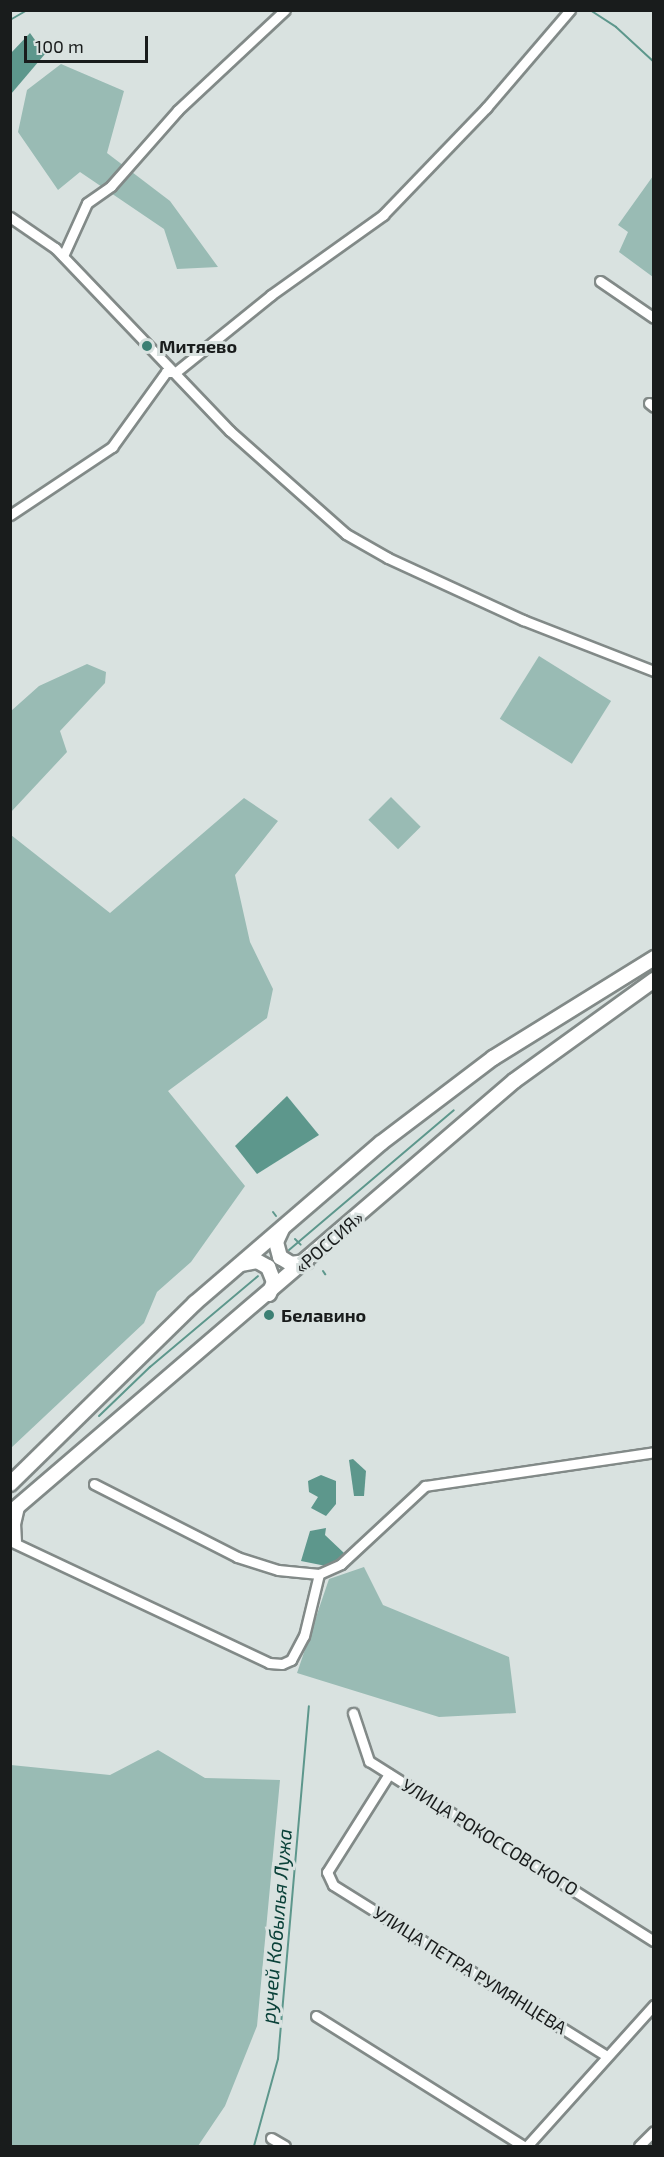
<!DOCTYPE html>
<meta charset="utf-8">
<style>
body{margin:0}
#map{position:relative;width:664px;height:2157px;overflow:hidden;background:#d9e2e0;font-family:"Exo 2",sans-serif}
div>[style]{position:absolute}
[style*='--x']{left:calc(var(--x)*1px);top:calc(var(--y)*1px);width:calc(var(--w)*1px);rotate:calc(var(--a)*1deg)}
.green>*{inset:0;background:#99bbb4;transform-origin:0 0}
.water>*{inset:0;background:#5d978c}
.stream>*{height:2px;margin:-1px;padding:0 1px;transform-origin:1px;border-radius:1px;background:#5d978c}
.roads{filter:drop-shadow(2px 0 #828a88) drop-shadow(-2px 0 #828a88) drop-shadow(0 2px #828a88) drop-shadow(0 -2px #828a88)}
.minor>*{height:9px;margin:-4.5px;padding:0 4.5px;transform-origin:4.5px;border-radius:4.5px;background:#fff}
.highway>*{height:14px;margin:-7px;padding:0 7px;transform-origin:7px;border-radius:7px;background:#fff}
.dots>*{width:16px;height:16px;translate:-50% -50%;box-sizing:border-box;border:3px solid #d9e2e0;border-radius:50%}
span{translate:-50% -50%;white-space:nowrap;text-align:center;line-height:1.15;-webkit-text-stroke:6px #d9e2e0;paint-order:stroke}
.poi-label{font-size:18px;color:#191c1c;font-weight:700}
.left{translate:0 -50%;text-align:left}
.street-label{font-size:18px;color:#191c1c}
.water-label{font-size:20px;color:#0a4139;font-style:italic}
.frame{position:absolute;inset:0;border:12px solid #191c1c;pointer-events:none}
.scale{position:absolute;left:24px;top:36px;width:124px;height:27px;box-sizing:border-box;border:3px solid #191c1c;border-top:0;padding-left:8px;font-size:18px;line-height:21px;white-space:nowrap;color:#191c1c;-webkit-text-stroke:4px #d9e2e0;paint-order:stroke}
</style>
<div id="map">
<div class="green">
<i style="clip-path:polygon(61px 64px,124px 91px,107px 153px,170px 201px,218px 267px,177px 269px,164px 229px,80px 172px,58px 190px,18px 132px,27px 90px)"></i>
<i style="clip-path:polygon(653px 176px,653px 277px,619px 252px,628px 232px,618px 225px)"></i>
<i style="left:539px;top:656px;width:85px;height:74px;rotate:32deg"></i>
<i style="clip-path:polygon(87px 664px,106px 672px,105px 683px,60px 731px,67px 752px,11px 812px,11px 711px,39px 686px)"></i>
<i style="left:391px;top:797px;width:42px;height:32px;rotate:45deg"></i>
<i style="clip-path:polygon(244px 798px,278px 821px,235px 875px,250px 942px,273px 989px,267px 1018px,168px 1091px,245px 1186px,191px 1262px,157px 1292px,144px 1323px,11px 1448px,11px 835px,110px 913px)"></i>
<i style="clip-path:polygon(364px 1567px,383px 1605px,509px 1657px,516px 1713px,439px 1717px,297px 1673px,329px 1579px)"></i>
<i style="clip-path:polygon(158px 1750px,205px 1778px,280px 1780px,257px 2026px,225px 2106px,198px 2146px,11px 2146px,11px 1765px,110px 1775px)"></i>
</div>
<div class="water">
<i style="clip-path:polygon(30px 33px,45px 54px,11px 94px,11px 53px)"></i>
<i style="clip-path:polygon(287px 1096px,319px 1135px,257px 1174px,235px 1146px)"></i>
<i style="clip-path:polygon(353px 1459px,366px 1471px,364px 1496px,354px 1496px,349px 1460px)"></i>
<i style="clip-path:polygon(321px 1475px,336px 1481px,336px 1504px,326px 1516px,311px 1508px,318px 1497px,309px 1492px,308px 1481px)"></i>
<i style="clip-path:polygon(326px 1528px,325px 1535px,344px 1553px,331px 1567px,301px 1561px,310px 1531px)"></i>
</div>
<div class="stream">
<i style="--x:590;--y:10;--w:31;--a:33"></i>
<i style="--x:616;--y:27;--w:52;--a:42.6"></i>
<i style="--x:10;--y:20;--w:20;--a:-30"></i>
<i style="--x:273;--y:1212;--w:5;--a:53"></i>
<i style="--x:295;--y:1239;--w:8;--a:45"></i>
<i style="--x:289;--y:1250;--w:216;--a:-40.3"></i>
<i style="--x:323;--y:1271;--w:4;--a:56"></i>
<i style="--x:99;--y:1416;--w:71;--a:-43.9"></i>
<i style="--x:150;--y:1367;--w:141;--a:-40.1"></i>
<i style="--x:254;--y:2146;--w:90;--a:-74.6"></i>
<i style="--x:278;--y:2059;--w:354;--a:-85"></i>
</div>
<div class="roads">
<div class="minor">
<i style="--x:10;--y:217;--w:55;--a:34.6"></i>
<i style="--x:55;--y:248;--w:253;--a:46.3"></i>
<i style="--x:230;--y:431;--w:155;--a:41.6"></i>
<i style="--x:346;--y:534;--w:48;--a:29.7"></i>
<i style="--x:388;--y:558;--w:149;--a:24.7"></i>
<i style="--x:523;--y:620;--w:141;--a:21.3"></i>
<i style="--x:63;--y:256;--w:58;--a:-65.6"></i>
<i style="--x:87;--y:203;--w:29;--a:-35"></i>
<i style="--x:111;--y:186;--w:101;--a:-48.6"></i>
<i style="--x:178;--y:110;--w:146;--a:-43.1"></i>
<i style="--x:600;--y:281;--w:65;--a:34.4"></i>
<i style="--x:649;--y:403;--w:6;--a:39"></i>
<i style="--x:10;--y:515;--w:123;--a:-33.7"></i>
<i style="--x:112;--y:447;--w:92;--a:-54.2"></i>
<i style="--x:166;--y:372;--w:10;--a:0"></i>
<i style="--x:176;--y:372;--w:122;--a:-39"></i>
<i style="--x:271;--y:295;--w:138;--a:-35.5"></i>
<i style="--x:383;--y:215;--w:149;--a:-46.1"></i>
<i style="--x:486;--y:108;--w:129;--a:-49.4"></i>
<i style="--x:94;--y:1484;--w:161;--a:27"></i>
<i style="--x:237;--y:1557;--w:43;--a:17.6"></i>
<i style="--x:278;--y:1570;--w:41;--a:5.6"></i>
<i style="--x:319;--y:1574;--w:24;--a:-24"></i>
<i style="--x:341;--y:1564;--w:115;--a:-42.9"></i>
<i style="--x:425;--y:1486;--w:232;--a:-8.4"></i>
<i style="--x:10;--y:1541;--w:286;--a:25.2"></i>
<i style="--x:269;--y:1663;--w:13;--a:4"></i>
<i style="--x:282;--y:1664;--w:10;--a:-24"></i>
<i style="--x:291;--y:1660;--w:27;--a:-62"></i>
<i style="--x:304;--y:1636;--w:64;--a:-76.4"></i>
<i style="--x:16;--y:1542;--w:18;--a:-93"></i>
<i style="--x:15;--y:1524;--w:17;--a:-77"></i>
<i style="--x:353;--y:1713;--w:51;--a:71.6"></i>
<i style="--x:369;--y:1761;--w:337;--a:32.3"></i>
<i style="--x:389;--y:1774;--w:116;--a:122.3"></i>
<i style="--x:327;--y:1872;--w:14;--a:65"></i>
<i style="--x:333;--y:1885;--w:323;--a:32"></i>
<i style="--x:316;--y:2016;--w:244;--a:32.1"></i>
<i style="--x:271;--y:2138;--w:16;--a:30"></i>
<i style="--x:527;--y:2146;--w:190;--a:-48"></i>
<i style="--x:639;--y:2146;--w:21;--a:-45"></i>
</div>
<div class="highway">
<i style="--x:282;--y:1229;--w:14;--a:115"></i>
<i style="--x:276;--y:1242;--w:16;--a:75"></i>
<i style="--x:280;--y:1257;--w:13;--a:32"></i>
<i style="--x:291;--y:1264;--w:15;--a:-8"></i>
<i style="--x:242;--y:1264;--w:15;--a:-11"></i>
<i style="--x:257;--y:1261;--w:13;--a:29"></i>
<i style="--x:268;--y:1267;--w:16;--a:68"></i>
<i style="--x:274;--y:1282;--w:13;--a:113"></i>
<i style="--x:10;--y:1484;--w:259;--a:-44.4"></i>
<i style="--x:195;--y:1303;--w:245;--a:-40.7"></i>
<i style="--x:381;--y:1143;--w:141;--a:-37.2"></i>
<i style="--x:493;--y:1058;--w:190;--a:-31.8"></i>
<i style="--x:10;--y:1513;--w:664;--a:-40.6"></i>
<i style="--x:514;--y:1081;--w:173;--a:-35.8"></i>
</div>
</div>
<div class="dots">
<i style="left:147px;top:346px;background:#3c8074"></i>
<i style="left:269px;top:1315px;background:#3c8074"></i>
</div>
<div class="poi-label">
<span class="left" style="left:159px;top:346px">Митяево</span>
<span class="left" style="left:281px;top:1315px">Белавино</span>
</div>
<div class="street-label">
<span style="left:329px;top:1242px;rotate:-41deg">«РОССИЯ»</span>
<span style="left:490px;top:1837px;rotate:32deg">УЛИЦА РОКОССОВСКОГО</span>
<span style="left:470px;top:1970px;rotate:32deg">УЛИЦА ПЕТРА РУМЯНЦЕВА</span>
</div>
<div class="water-label">
<span style="left:276px;top:1926px;rotate:-85deg">ручей Кобылья Лужа</span>
</div>
<div class="frame"></div>
<div class="scale">100 m</div>
</div>
